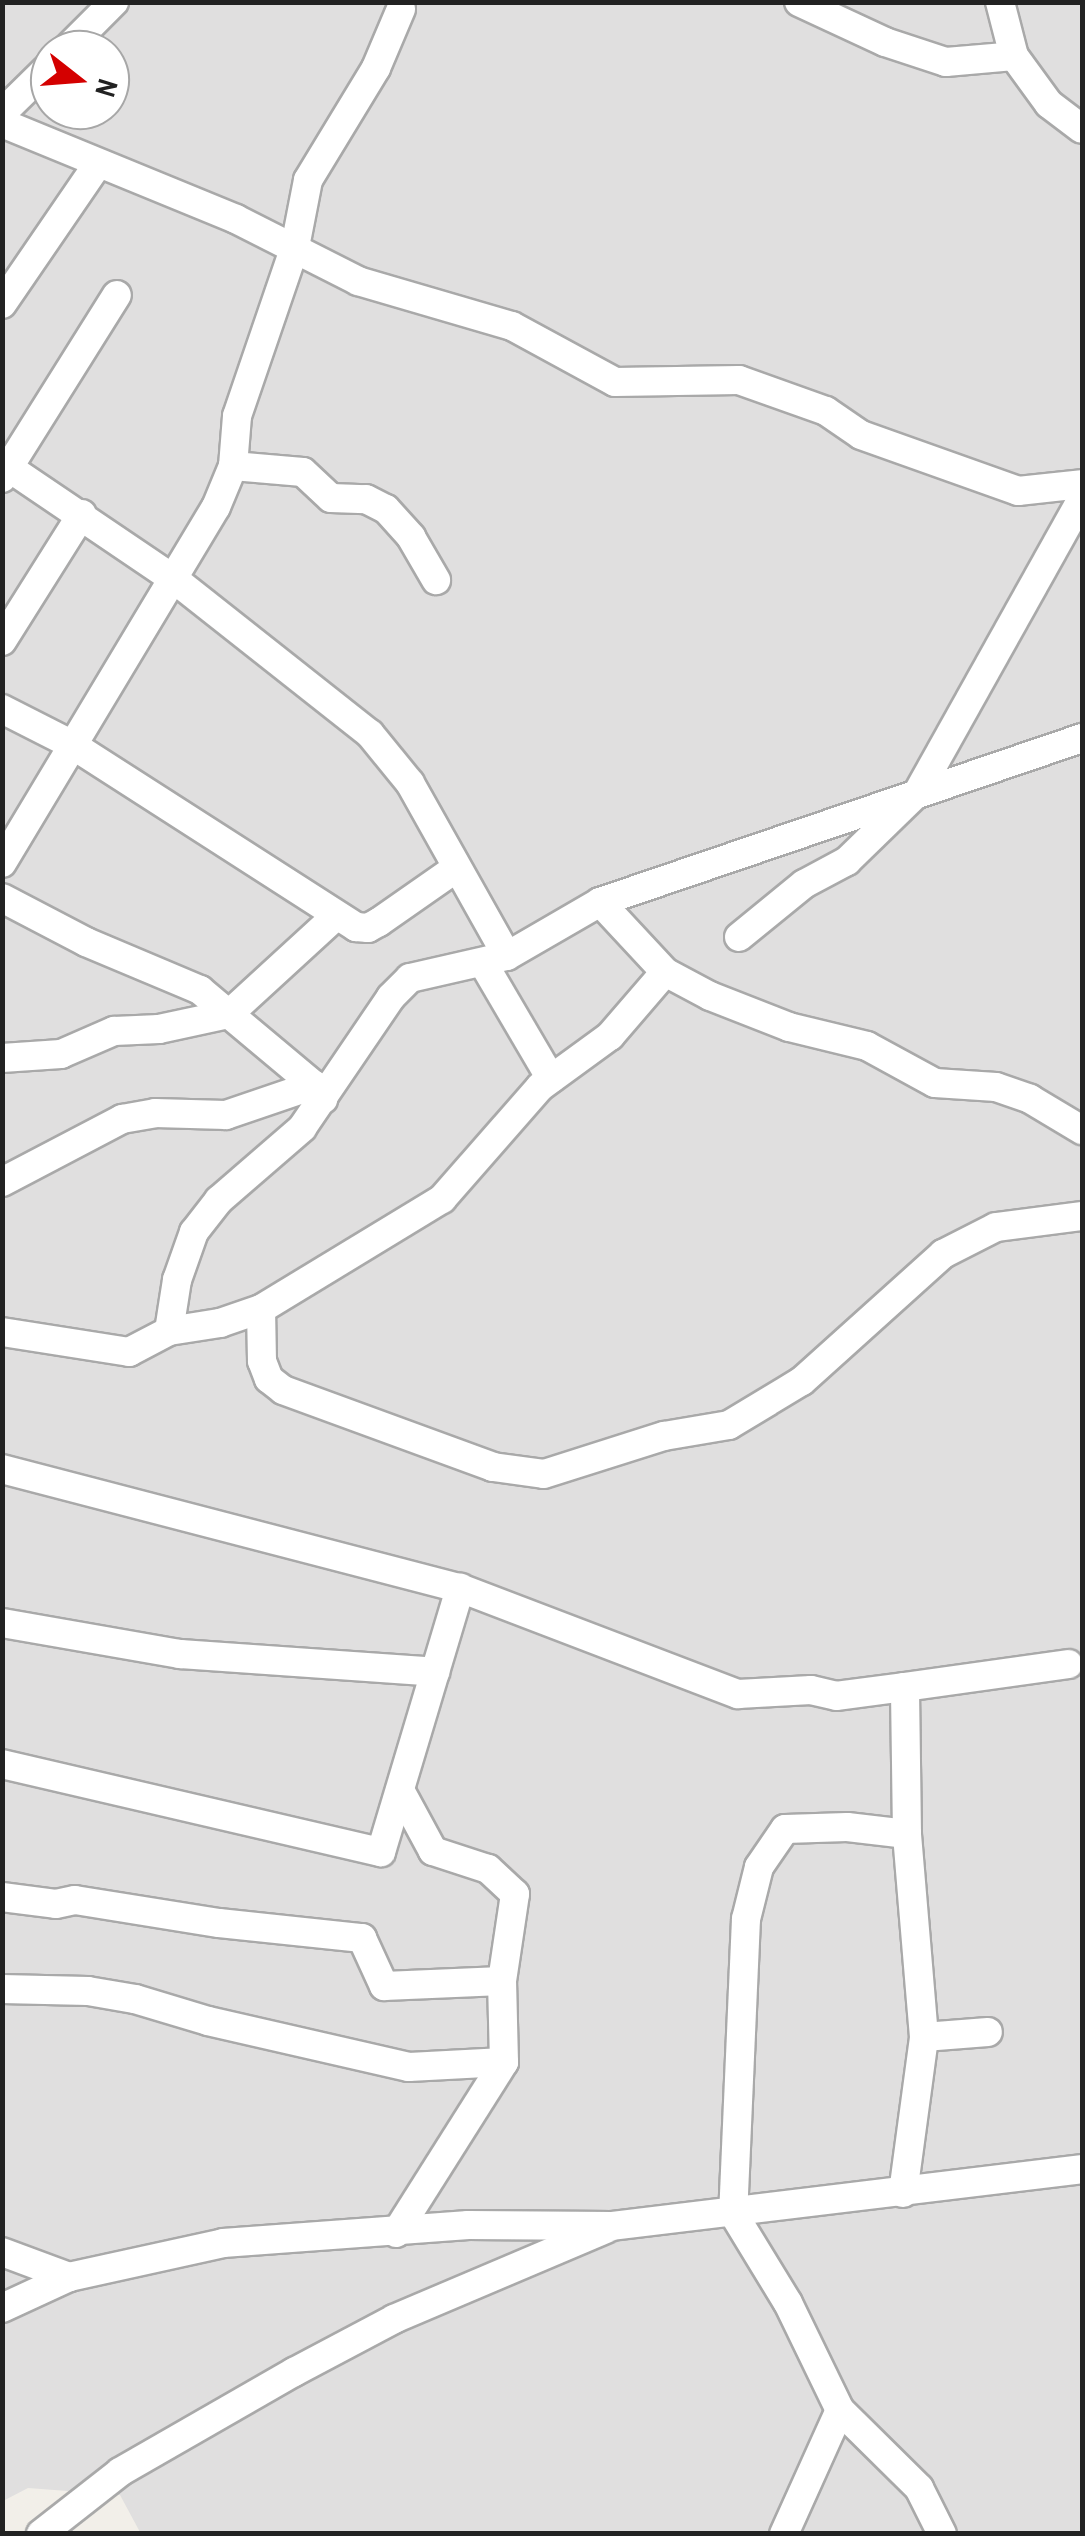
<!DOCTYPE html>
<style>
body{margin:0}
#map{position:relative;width:1085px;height:2536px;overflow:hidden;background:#f2efe9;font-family:"Archivo Narrow",sans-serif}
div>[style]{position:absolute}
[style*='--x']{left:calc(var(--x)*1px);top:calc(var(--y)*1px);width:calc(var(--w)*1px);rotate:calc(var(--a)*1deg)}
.residential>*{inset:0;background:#e0dfdf}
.roads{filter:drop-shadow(2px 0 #a9a9a9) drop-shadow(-2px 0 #a9a9a9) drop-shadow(0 2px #a9a9a9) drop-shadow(0 -2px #a9a9a9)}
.minor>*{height:28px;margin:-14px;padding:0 14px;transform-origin:14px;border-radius:14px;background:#fff}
span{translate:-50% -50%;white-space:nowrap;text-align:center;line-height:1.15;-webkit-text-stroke:9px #fff;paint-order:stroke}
.frame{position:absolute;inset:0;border:5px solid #222;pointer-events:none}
.north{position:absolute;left:30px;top:30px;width:100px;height:100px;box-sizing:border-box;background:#fff;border:2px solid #a7a7a7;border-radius:50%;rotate:107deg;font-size:28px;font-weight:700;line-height:40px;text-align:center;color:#222}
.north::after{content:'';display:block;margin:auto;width:35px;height:45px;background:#d40000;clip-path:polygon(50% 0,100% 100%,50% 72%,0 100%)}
</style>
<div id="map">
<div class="residential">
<i style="clip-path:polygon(evenodd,3px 3px,1082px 3px,1082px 2533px,141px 2534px,120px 2495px,28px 2488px,3px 2501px,3px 3px,50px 50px,110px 50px,110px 110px,50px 110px,50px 50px)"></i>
</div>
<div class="roads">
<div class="minor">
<i style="--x:799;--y:2;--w:95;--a:24.9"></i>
<i style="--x:885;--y:42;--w:64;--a:18.2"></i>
<i style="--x:946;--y:62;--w:68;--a:-5"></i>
<i style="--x:1000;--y:2;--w:56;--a:75.5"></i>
<i style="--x:1014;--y:56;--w:59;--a:53.9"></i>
<i style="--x:1049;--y:104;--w:41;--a:37.1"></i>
<i style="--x:66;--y:50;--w:68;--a:-45"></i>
<i style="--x:2;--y:113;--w:67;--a:-44.4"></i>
<i style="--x:2;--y:123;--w:253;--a:22.3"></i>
<i style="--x:236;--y:219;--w:137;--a:26.9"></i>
<i style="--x:358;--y:281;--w:160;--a:16.3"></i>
<i style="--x:512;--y:326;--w:117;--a:28.5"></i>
<i style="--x:615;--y:382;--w:124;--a:-0.9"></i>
<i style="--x:739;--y:380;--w:92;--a:19.6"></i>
<i style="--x:826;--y:411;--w:42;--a:34.4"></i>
<i style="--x:861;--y:435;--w:167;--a:19.6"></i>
<i style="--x:1018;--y:491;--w:64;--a:-6.2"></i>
<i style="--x:2;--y:304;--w:170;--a:-55.6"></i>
<i style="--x:2;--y:463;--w:209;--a:34.1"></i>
<i style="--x:175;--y:580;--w:248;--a:38.3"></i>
<i style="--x:370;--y:734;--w:63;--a:50.8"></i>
<i style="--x:410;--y:783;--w:198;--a:60.7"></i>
<i style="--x:507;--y:956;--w:108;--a:-30.1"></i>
<i style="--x:600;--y:902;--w:509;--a:-18.79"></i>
<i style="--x:233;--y:466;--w:70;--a:4.9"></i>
<i style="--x:303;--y:472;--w:38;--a:43"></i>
<i style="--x:331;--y:498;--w:35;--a:2"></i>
<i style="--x:366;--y:499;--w:22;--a:27"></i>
<i style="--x:386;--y:509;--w:38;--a:48"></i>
<i style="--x:411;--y:537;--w:50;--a:59.8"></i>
<i style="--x:2;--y:478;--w:216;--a:-57.9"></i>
<i style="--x:2;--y:641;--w:150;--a:-57.8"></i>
<i style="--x:2;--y:709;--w:77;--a:26.9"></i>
<i style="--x:71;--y:744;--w:339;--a:32.7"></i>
<i style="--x:356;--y:927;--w:12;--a:5"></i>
<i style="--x:368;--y:928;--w:13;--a:-29"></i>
<i style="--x:379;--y:922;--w:93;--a:-34.9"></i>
<i style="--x:2;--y:863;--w:415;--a:-59"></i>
<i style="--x:216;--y:507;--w:44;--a:-67.5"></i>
<i style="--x:233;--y:466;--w:50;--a:-85.4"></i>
<i style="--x:237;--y:416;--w:179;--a:-71.1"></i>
<i style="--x:295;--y:247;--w:68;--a:-79"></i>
<i style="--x:308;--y:180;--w:131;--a:-58.7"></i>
<i style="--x:376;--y:68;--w:64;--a:-67"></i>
<i style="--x:2;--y:898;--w:95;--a:27.6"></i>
<i style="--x:86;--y:942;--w:124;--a:22.8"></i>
<i style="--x:200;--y:990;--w:38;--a:40"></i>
<i style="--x:229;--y:1014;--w:145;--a:-42.5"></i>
<i style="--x:600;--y:902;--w:96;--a:47.1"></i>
<i style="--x:665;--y:972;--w:51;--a:28.1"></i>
<i style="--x:710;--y:996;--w:85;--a:21.4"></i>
<i style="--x:789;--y:1027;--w:80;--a:13.7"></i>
<i style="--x:867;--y:1046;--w:77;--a:28.6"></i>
<i style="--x:935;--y:1083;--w:61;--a:3.8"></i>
<i style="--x:996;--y:1087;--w:36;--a:19"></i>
<i style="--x:1030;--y:1099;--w:61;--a:30.8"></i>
<i style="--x:739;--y:937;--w:84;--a:-39.2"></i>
<i style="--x:804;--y:884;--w:49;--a:-28.1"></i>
<i style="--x:847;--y:861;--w:99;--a:-44.2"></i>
<i style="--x:918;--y:792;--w:336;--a:-60.8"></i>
<i style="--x:483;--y:963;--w:134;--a:59.6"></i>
<i style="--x:2;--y:1058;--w:59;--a:-3.9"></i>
<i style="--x:61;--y:1054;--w:58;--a:-23.5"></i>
<i style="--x:114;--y:1031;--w:45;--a:-2.5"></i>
<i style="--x:159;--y:1029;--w:72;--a:-12.1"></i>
<i style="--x:229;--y:1014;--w:111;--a:39.9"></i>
<i style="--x:314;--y:1085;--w:17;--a:57"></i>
<i style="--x:2;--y:1182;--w:136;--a:-27.7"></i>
<i style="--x:122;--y:1119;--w:34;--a:-10"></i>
<i style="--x:155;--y:1113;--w:71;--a:1.6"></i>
<i style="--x:226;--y:1115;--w:93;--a:-18.8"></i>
<i style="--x:261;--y:1309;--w:52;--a:88.9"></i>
<i style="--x:262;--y:1361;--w:19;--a:69"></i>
<i style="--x:269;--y:1379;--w:18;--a:38"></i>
<i style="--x:283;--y:1390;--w:224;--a:20.1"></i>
<i style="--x:493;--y:1467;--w:51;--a:7.8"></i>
<i style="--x:544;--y:1474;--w:126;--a:-17.6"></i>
<i style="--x:664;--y:1436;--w:66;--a:-9.6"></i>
<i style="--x:729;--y:1425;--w:85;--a:-31.1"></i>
<i style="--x:802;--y:1381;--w:190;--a:-42"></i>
<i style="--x:943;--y:1254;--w:59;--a:-27"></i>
<i style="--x:996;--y:1227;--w:87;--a:-7.3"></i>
<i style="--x:169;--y:1331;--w:52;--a:-81.1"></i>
<i style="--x:177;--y:1280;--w:51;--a:-70.5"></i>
<i style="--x:194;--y:1232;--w:41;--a:-52"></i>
<i style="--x:219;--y:1200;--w:110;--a:-40.9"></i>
<i style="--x:302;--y:1128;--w:158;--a:-55.8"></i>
<i style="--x:391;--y:997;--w:27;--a:-45"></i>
<i style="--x:410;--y:978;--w:99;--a:-12.8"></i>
<i style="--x:2;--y:1332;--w:129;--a:8.9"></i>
<i style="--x:129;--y:1352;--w:45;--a:-27.7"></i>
<i style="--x:169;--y:1331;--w:52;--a:-8.9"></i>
<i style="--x:220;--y:1323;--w:43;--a:-18.9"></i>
<i style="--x:261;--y:1309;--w:212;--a:-31.3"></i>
<i style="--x:442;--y:1199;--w:149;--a:-48.8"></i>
<i style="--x:540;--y:1087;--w:87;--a:-36.1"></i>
<i style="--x:610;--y:1036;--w:84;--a:-49.3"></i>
<i style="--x:2;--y:1469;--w:473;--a:14.6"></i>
<i style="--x:460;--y:1588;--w:298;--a:20.9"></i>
<i style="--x:738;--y:1694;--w:73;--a:-3.1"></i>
<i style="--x:811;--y:1690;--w:26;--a:13"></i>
<i style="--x:836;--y:1696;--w:70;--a:-7.4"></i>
<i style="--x:2;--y:1623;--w:181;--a:9.9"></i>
<i style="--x:180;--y:1654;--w:256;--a:4"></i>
<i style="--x:2;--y:1764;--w:389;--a:13.1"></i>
<i style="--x:381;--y:1852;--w:276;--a:-73.3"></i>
<i style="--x:907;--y:1834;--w:60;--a:-173.3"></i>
<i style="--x:847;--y:1827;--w:62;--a:178.2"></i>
<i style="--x:785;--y:1829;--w:46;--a:124.4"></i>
<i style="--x:759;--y:1867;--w:54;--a:104"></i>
<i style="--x:746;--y:1919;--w:294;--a:92.5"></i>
<i style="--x:733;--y:2213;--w:105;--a:58.6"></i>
<i style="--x:788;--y:2303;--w:119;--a:64.1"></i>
<i style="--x:840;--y:2410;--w:111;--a:44.6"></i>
<i style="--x:919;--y:2488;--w:51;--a:63.4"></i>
<i style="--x:2;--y:1897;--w:54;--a:7.4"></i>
<i style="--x:56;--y:1904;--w:19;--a:-12"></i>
<i style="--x:75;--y:1900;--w:146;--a:9.1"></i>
<i style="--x:219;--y:1923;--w:144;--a:6"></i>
<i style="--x:362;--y:1938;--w:53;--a:65.4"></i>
<i style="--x:384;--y:1986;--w:118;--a:-2.4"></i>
<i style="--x:2;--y:1989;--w:86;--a:1.3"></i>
<i style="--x:88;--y:1991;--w:48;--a:9.7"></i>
<i style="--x:135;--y:1999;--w:76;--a:16.8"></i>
<i style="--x:208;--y:2021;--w:206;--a:12.9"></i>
<i style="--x:409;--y:2067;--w:95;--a:-3"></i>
<i style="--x:924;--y:2037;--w:64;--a:-4.5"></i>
<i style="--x:903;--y:2193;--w:157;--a:-82.3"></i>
<i style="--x:924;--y:2037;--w:204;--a:-94.8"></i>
<i style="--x:907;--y:1834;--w:147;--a:-90.8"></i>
<i style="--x:905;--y:1687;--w:165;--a:-8"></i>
<i style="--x:396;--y:2233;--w:202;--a:-57.7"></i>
<i style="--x:504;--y:2062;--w:81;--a:-91.4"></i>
<i style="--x:502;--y:1981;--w:88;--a:-81.5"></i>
<i style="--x:515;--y:1894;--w:37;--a:-137"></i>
<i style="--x:488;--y:1869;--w:58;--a:-161.9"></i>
<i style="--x:433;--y:1851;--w:69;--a:-118.4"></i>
<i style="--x:2;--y:2252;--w:72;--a:20.5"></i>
<i style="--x:2;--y:2308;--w:74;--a:-24.8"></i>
<i style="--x:69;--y:2277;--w:158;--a:-12.4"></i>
<i style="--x:223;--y:2243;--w:246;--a:-4.2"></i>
<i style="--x:468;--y:2225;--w:144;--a:0.4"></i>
<i style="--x:612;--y:2226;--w:473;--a:-6.9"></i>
<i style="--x:41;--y:2534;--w:100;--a:-38.1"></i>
<i style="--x:120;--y:2472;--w:201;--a:-29.9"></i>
<i style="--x:294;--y:2372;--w:113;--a:-27.9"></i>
<i style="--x:394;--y:2319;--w:230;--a:-23"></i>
<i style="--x:784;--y:2534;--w:136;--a:-65.7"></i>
</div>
</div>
<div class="frame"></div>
<div class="north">N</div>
</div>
